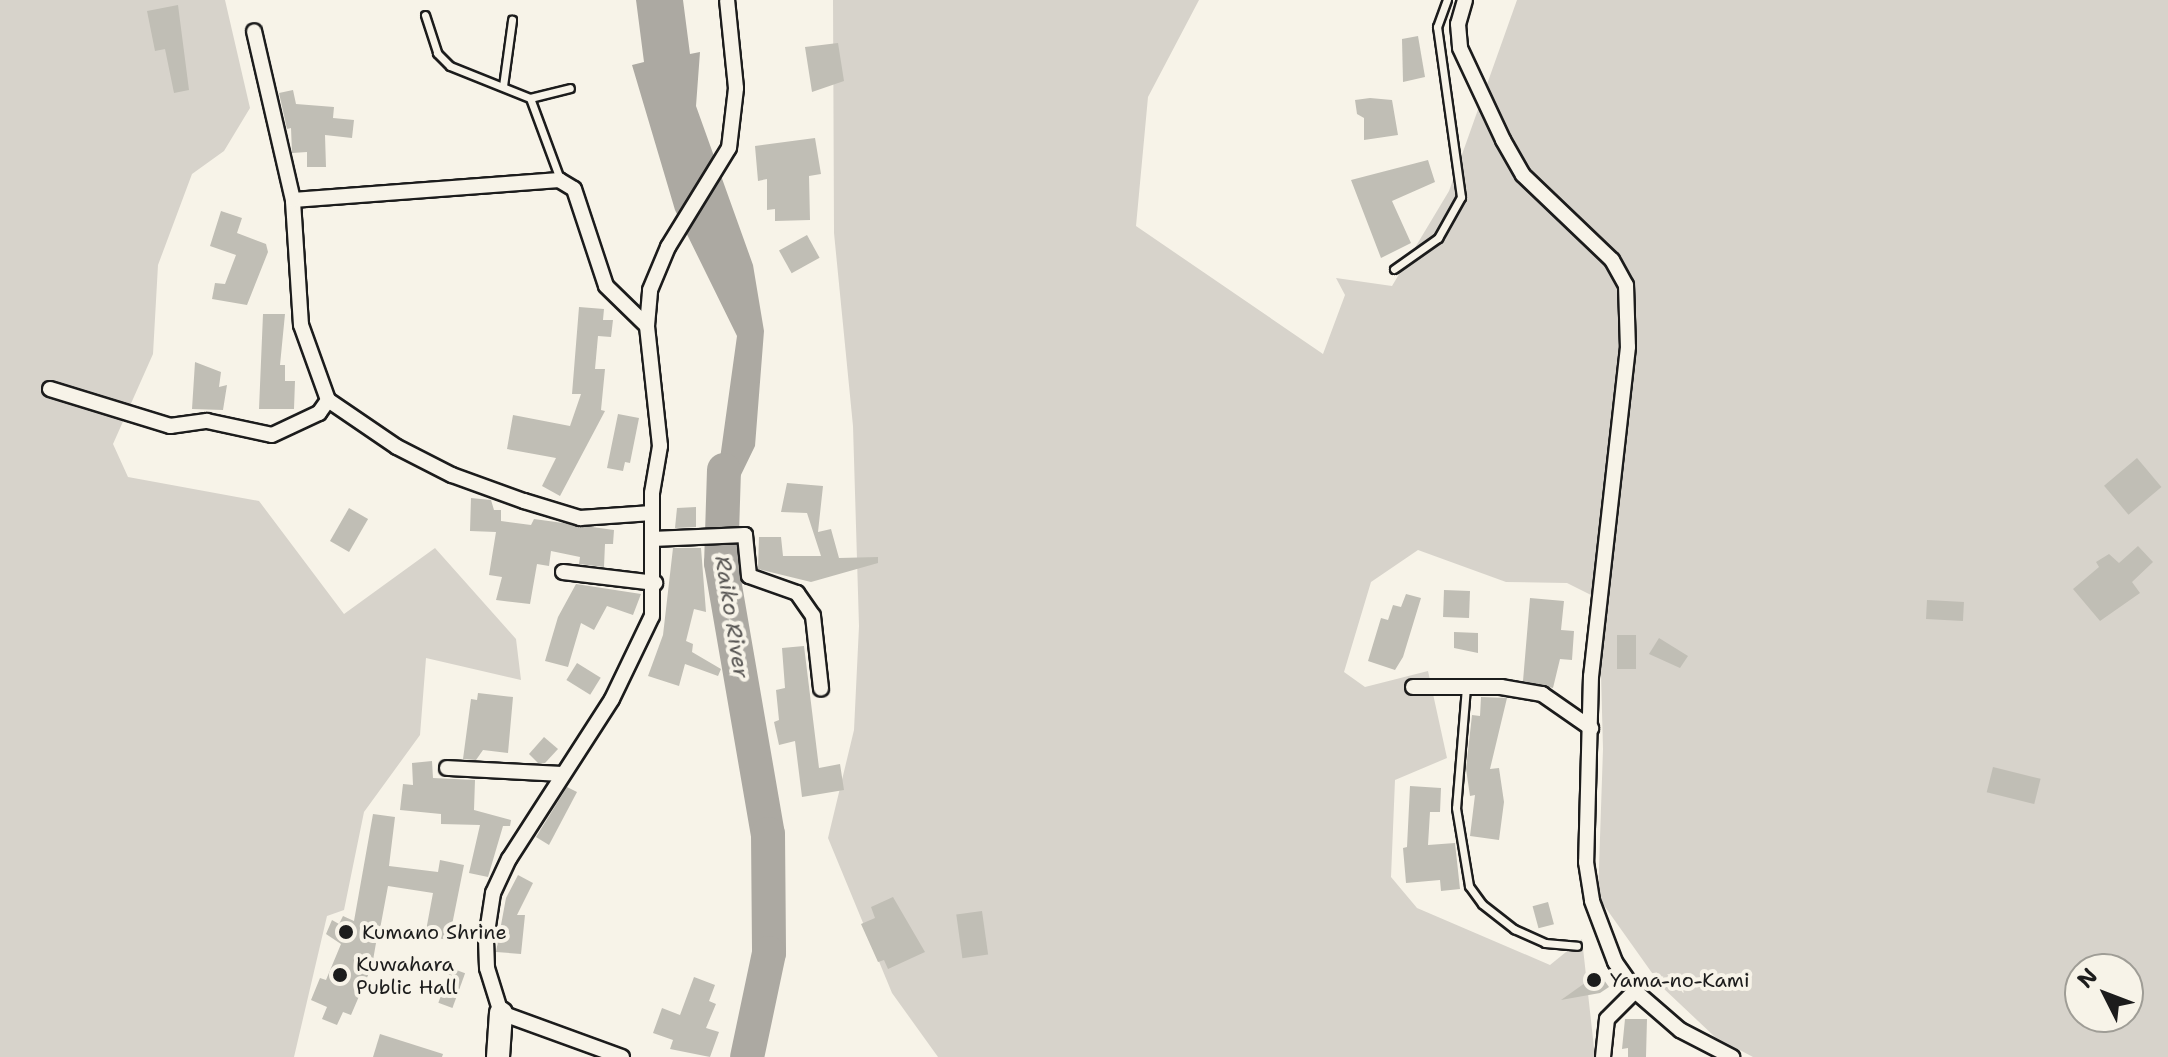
<!DOCTYPE html>
<style>
body{margin:0}
#map{position:relative;width:2168px;height:1057px;overflow:hidden;background:#f7f3e8;font-family:"Shantell Sans",sans-serif}
div>[style]{position:absolute}
[style*='--x']{left:calc(var(--x)*1px);top:calc(var(--y)*1px);width:calc(var(--w)*1px);rotate:calc(var(--a)*1deg)}
.green>*{inset:0;background:#d7d3cb}
.water>*{inset:0;background:#aca9a2}
.river>*{height:34px;margin:-17px;padding:0 17px;transform-origin:17px;border-radius:17px;background:#aca9a2}
.building>*{inset:0;background:#c0beb5;transform-origin:0 0}
.roads{filter:drop-shadow(2px 0 #1c1c1c) drop-shadow(-2px 0 #1c1c1c) drop-shadow(0 2px #1c1c1c) drop-shadow(0 -2px #1c1c1c)}
.lane>*{height:7px;margin:-3.5px;padding:0 3.5px;transform-origin:3.5px;border-radius:3.5px;background:#f7f3e8}
.street>*{height:14px;margin:-7px;padding:0 7px;transform-origin:7px;border-radius:7px;background:#f7f3e8}
.secondary>*{height:22px;margin:-11px;padding:0 11px;transform-origin:11px;border-radius:11px;background:#f7f3e8}
.dots>*{width:22px;height:22px;translate:-50% -50%;box-sizing:border-box;border:4px solid #f7f3e8;border-radius:50%}
span{translate:-50% -50%;white-space:nowrap;text-align:center;line-height:1.15;-webkit-text-stroke:8px #f7f3e8;paint-order:stroke}
.poi-label{font-size:20px;color:#1c1c1c}
.left{translate:0 -50%;text-align:left}
.water-label{font-size:22px;color:#565452;font-style:italic}
.north{position:absolute;left:2064px;top:953px;width:80px;height:80px;box-sizing:border-box;background:#f7f3e8;border:2px solid #9f9d96;border-radius:50%;rotate:312deg;font-size:22px;font-weight:700;line-height:32px;text-align:center;color:#1c1c1c}
.north::after{content:'';display:block;margin:auto;width:28px;height:36px;background:#1c1c1c;clip-path:polygon(50% 0,100% 100%,50% 72%,0 100%)}
</style>
<div id="map">
<div class="green">
<i style="clip-path:polygon(0 0,225px 0,250px 108px,224px 151px,192px 174px,158px 265px,153px 354px,113px 444px,128px 477px,259px 501px,344px 614px,435px 548px,516px 639px,521px 680px,426px 658px,420px 735px,364px 812px,344px 910px,327px 916px,294px 1057px,0 1057px)"></i>
<i style="clip-path:polygon(evenodd,833px 0,1199px 0,1148px 97px,1136px 226px,1323px 354px,1345px 295px,1336px 278px,1392px 286px,1449px 191px,1517px 0,2168px 0,2168px 1057px,1753px 1057px,1715px 1037px,1662px 987px,1598px 897px,1603px 749px,1599px 599px,1567px 583px,1506px 582px,1418px 550px,1371px 582px,1344px 672px,1365px 687px,1428px 671px,1447px 758px,1395px 780px,1391px 877px,1417px 908px,1550px 965px,1582px 939px,1595px 1057px,938px 1057px,892px 993px,828px 838px,854px 730px,859px 626px,853px 426px,834px 233px,833px 0,2080px 969px,2128px 969px,2128px 1017px,2080px 1017px,2080px 969px)"></i>
</div>
<div class="water">
<i style="clip-path:polygon(636px 0,683px 0,690px 54px,700px 52px,696px 106px,753px 265px,764px 331px,755px 446px,722px 514px,714px 502px,737px 336px,675px 210px,632px 65px,644px 62px)"></i>
</div>
<div class="river">
<i style="--x:724;--y:470;--w:93;--a:91.8"></i>
<i style="--x:721;--y:563;--w:275;--a:80.2"></i>
<i style="--x:768;--y:834;--w:119;--a:89.5"></i>
<i style="--x:769;--y:953;--w:106;--a:101.9"></i>
</div>
<div class="building">
<i style="clip-path:polygon(178px 5px,189px 90px,174px 93px,165px 49px,155px 51px,147px 11px)"></i>
<i style="clip-path:polygon(1418px 36px,1425px 77px,1403px 82px,1402px 39px)"></i>
<i style="clip-path:polygon(838px 43px,844px 81px,812px 92px,805px 47px)"></i>
<i style="clip-path:polygon(293px 90px,296px 104px,334px 107px,333px 118px,354px 120px,352px 138px,325px 135px,326px 167px,307px 167px,307px 152px,292px 153px,291px 128px,287px 129px,279px 93px)"></i>
<i style="clip-path:polygon(1370px 98px,1392px 100px,1398px 135px,1364px 140px,1364px 118px,1357px 114px,1355px 100px)"></i>
<i style="clip-path:polygon(815px 138px,821px 174px,809px 176px,810px 220px,775px 221px,775px 209px,767px 210px,767px 179px,758px 181px,755px 146px)"></i>
<i style="clip-path:polygon(1428px 160px,1435px 182px,1392px 201px,1411px 243px,1381px 258px,1351px 180px)"></i>
<i style="clip-path:polygon(221px 211px,242px 218px,237px 233px,266px 244px,268px 252px,247px 305px,212px 299px,215px 283px,225px 284px,236px 255px,210px 246px)"></i>
<i style="left:807px;top:235px;width:26px;height:32px;rotate:61deg"></i>
<i style="clip-path:polygon(579px 307px,604px 309px,603px 320px,613px 320px,611px 337px,598px 336px,595px 369px,605px 369px,601px 410px,605px 411px,560px 496px,542px 486px,556px 458px,507px 449px,513px 415px,570px 426px,581px 394px,572px 394px)"></i>
<i style="clip-path:polygon(263px 314px,285px 314px,280px 365px,285px 365px,285px 381px,295px 381px,294px 409px,259px 409px)"></i>
<i style="clip-path:polygon(195px 362px,221px 372px,219px 387px,227px 385px,223px 410px,192px 409px)"></i>
<i style="clip-path:polygon(618px 414px,639px 418px,630px 463px,625px 462px,623px 471px,607px 468px)"></i>
<i style="left:2137px;top:458px;width:38px;height:43px;rotate:50deg"></i>
<i style="clip-path:polygon(787px 483px,823px 486px,818px 532px,831px 529px,839px 558px,878px 557px,878px 563px,811px 582px,758px 569px,759px 537px,781px 537px,783px 556px,821px 556px,807px 513px,781px 512px)"></i>
<i style="clip-path:polygon(471px 498px,491px 500px,494px 510px,501px 510px,501px 521px,531px 525px,534px 519px,614px 530px,613px 544px,605px 544px,604px 567px,579px 564px,580px 557px,551px 551px,549px 566px,537px 564px,530px 604px,496px 600px,502px 577px,489px 575px,496px 532px,470px 531px)"></i>
<i style="clip-path:polygon(696px 507px,696px 527px,675px 528px,677px 508px)"></i>
<i style="left:349px;top:508px;width:22px;height:38px;rotate:30deg"></i>
<i style="clip-path:polygon(2138px 546px,2153px 562px,2132px 582px,2140px 593px,2100px 621px,2073px 589px,2099px 567px,2096px 562px,2109px 554px,2119px 563px)"></i>
<i style="clip-path:polygon(673px 548px,701px 548px,706px 612px,694px 609px,686px 641px,693px 644px,692px 652px,721px 669px,718px 676px,685px 664px,679px 686px,648px 676px,663px 635px)"></i>
<i style="clip-path:polygon(576px 584px,641px 594px,633px 615px,607px 606px,594px 630px,581px 623px,568px 667px,545px 661px,558px 617px)"></i>
<i style="left:1444px;top:590px;width:26px;height:27px;rotate:2deg"></i>
<i style="clip-path:polygon(1406px 594px,1421px 598px,1403px 657px,1395px 670px,1368px 661px,1381px 618px,1388px 620px,1393px 605px,1401px 607px)"></i>
<i style="clip-path:polygon(1530px 598px,1564px 601px,1561px 630px,1574px 631px,1572px 660px,1560px 659px,1553px 688px,1523px 681px)"></i>
<i style="left:1927px;top:600px;width:37px;height:19px;rotate:3deg"></i>
<i style="clip-path:polygon(1454px 632px,1478px 633px,1478px 653px,1454px 648px)"></i>
<i style="left:1636px;top:635px;width:34px;height:19px;rotate:90deg"></i>
<i style="clip-path:polygon(1659px 638px,1688px 656px,1680px 668px,1649px 654px)"></i>
<i style="clip-path:polygon(804px 646px,819px 768px,840px 764px,844px 790px,802px 797px,795px 741px,779px 745px,774px 722px,779px 720px,776px 690px,785px 688px,782px 648px)"></i>
<i style="left:577px;top:663px;width:28px;height:20px;rotate:32deg"></i>
<i style="clip-path:polygon(478px 693px,513px 697px,508px 753px,483px 750px,476px 760px,463px 759px,471px 699px,477px 700px)"></i>
<i style="clip-path:polygon(1481px 697px,1507px 698px,1490px 769px,1499px 768px,1504px 802px,1499px 840px,1470px 836px,1475px 795px,1470px 796px,1466px 769px,1472px 715px,1480px 716px)"></i>
<i style="clip-path:polygon(544px 737px,558px 749px,545px 763px,538px 763px,529px 754px)"></i>
<i style="clip-path:polygon(432px 761px,433px 778px,475px 780px,474px 810px,511px 820px,510px 826px,503px 826px,488px 877px,469px 873px,480px 825px,441px 824px,441px 814px,400px 810px,403px 784px,413px 785px,412px 763px)"></i>
<i style="left:1993px;top:767px;width:49px;height:26px;rotate:14deg"></i>
<i style="clip-path:polygon(1410px 786px,1441px 788px,1440px 812px,1430px 812px,1428px 845px,1455px 843px,1460px 889px,1441px 891px,1440px 880px,1406px 883px,1403px 848px,1407px 847px)"></i>
<i style="clip-path:polygon(567px 787px,577px 792px,549px 845px,536px 837px)"></i>
<i style="clip-path:polygon(373px 814px,395px 817px,389px 866px,438px 872px,440px 860px,464px 865px,449px 940px,425px 936px,433px 893px,388px 886px,380px 929px,364px 926px,361px 938px,376px 943px,372px 966px,351px 1015px,343px 1012px,337px 1025px,322px 1019px,327px 1007px,311px 1000px,320px 978px,326px 980px,341px 944px,326px 934px,332px 920px,339px 924px,343px 916px,354px 921px)"></i>
<i style="clip-path:polygon(518px 875px,533px 883px,517px 915px,525px 915px,521px 954px,496px 952px,506px 898px)"></i>
<i style="clip-path:polygon(893px 897px,925px 952px,888px 969px,884px 960px,878px 962px,861px 924px,875px 918px,871px 907px)"></i>
<i style="left:1548px;top:902px;width:23px;height:16px;rotate:75deg"></i>
<i style="left:982px;top:911px;width:44px;height:26px;rotate:82deg"></i>
<i style="left:451px;top:968px;width:15px;height:37px;rotate:20deg"></i>
<i style="clip-path:polygon(1599px 973px,1609px 987px,1600px 993px,1561px 1000px)"></i>
<i style="clip-path:polygon(694px 977px,715px 985px,709px 1001px,716px 1004px,706px 1028px,719px 1032px,710px 1057px,670px 1049px,673px 1040px,653px 1033px,662px 1008px,680px 1015px)"></i>
<i style="clip-path:polygon(1625px 1019px,1647px 1019px,1646px 1057px,1628px 1057px,1628px 1048px,1622px 1049px)"></i>
<i style="clip-path:polygon(380px 1034px,443px 1054px,442px 1057px,373px 1057px)"></i>
</div>
<div class="roads">
<div class="lane">
<i style="--x:425;--y:15;--w:40;--a:72"></i>
<i style="--x:437;--y:53;--w:18;--a:45"></i>
<i style="--x:450;--y:66;--w:86;--a:21.8"></i>
<i style="--x:530;--y:98;--w:86;--a:69.7"></i>
<i style="--x:503;--y:86;--w:67;--a:-82.2"></i>
<i style="--x:530;--y:98;--w:41;--a:-14"></i>
<i style="--x:1394;--y:269;--w:54;--a:-35.2"></i>
<i style="--x:1438;--y:238;--w:47;--a:-60.7"></i>
<i style="--x:1461;--y:197;--w:172;--a:-98"></i>
<i style="--x:1437;--y:27;--w:29;--a:-70"></i>
<i style="--x:1466;--y:687;--w:121;--a:94.7"></i>
<i style="--x:1456;--y:808;--w:79;--a:80.5"></i>
<i style="--x:1469;--y:886;--w:22;--a:54"></i>
<i style="--x:1482;--y:904;--w:41;--a:38"></i>
<i style="--x:1514;--y:929;--w:34;--a:24"></i>
<i style="--x:1545;--y:943;--w:32;--a:5"></i>
</div>
<div class="street">
<i style="--x:1465;--y:0;--w:25;--a:106"></i>
<i style="--x:1458;--y:24;--w:24;--a:85"></i>
<i style="--x:1460;--y:48;--w:102;--a:64.9"></i>
<i style="--x:1503;--y:140;--w:40;--a:60.3"></i>
<i style="--x:1523;--y:175;--w:123;--a:43.7"></i>
<i style="--x:1612;--y:260;--w:29;--a:61"></i>
<i style="--x:1626;--y:285;--w:62;--a:88.2"></i>
<i style="--x:1628;--y:347;--w:331;--a:96.4"></i>
<i style="--x:1591;--y:676;--w:186;--a:91.5"></i>
<i style="--x:1586;--y:862;--w:39;--a:81"></i>
<i style="--x:1592;--y:901;--w:65;--a:69.3"></i>
<i style="--x:1615;--y:962;--w:35;--a:55"></i>
<i style="--x:1635;--y:991;--w:60;--a:40.9"></i>
<i style="--x:1680;--y:1030;--w:59;--a:27.4"></i>
<i style="--x:293;--y:200;--w:267;--a:-4.3"></i>
<i style="--x:559;--y:180;--w:17;--a:31"></i>
<i style="--x:574;--y:189;--w:102;--a:71.7"></i>
<i style="--x:606;--y:286;--w:57;--a:44.3"></i>
<i style="--x:50;--y:389;--w:126;--a:17.1"></i>
<i style="--x:170;--y:426;--w:37;--a:-8"></i>
<i style="--x:207;--y:421;--w:66;--a:12.2"></i>
<i style="--x:272;--y:435;--w:52;--a:-25.1"></i>
<i style="--x:319;--y:413;--w:16;--a:-55"></i>
<i style="--x:328;--y:400;--w:80;--a:-109.8"></i>
<i style="--x:301;--y:325;--w:125;--a:-93.7"></i>
<i style="--x:293;--y:200;--w:173;--a:-103"></i>
<i style="--x:328;--y:400;--w:83;--a:34.3"></i>
<i style="--x:397;--y:447;--w:62;--a:27"></i>
<i style="--x:452;--y:475;--w:77;--a:19.9"></i>
<i style="--x:524;--y:501;--w:59;--a:16.9"></i>
<i style="--x:580;--y:518;--w:72;--a:-4"></i>
<i style="--x:652;--y:539;--w:93;--a:-2.5"></i>
<i style="--x:745;--y:535;--w:41;--a:84.4"></i>
<i style="--x:749;--y:576;--w:51;--a:19.5"></i>
<i style="--x:797;--y:593;--w:28;--a:55"></i>
<i style="--x:813;--y:616;--w:73;--a:83.7"></i>
<i style="--x:563;--y:572;--w:93;--a:6.8"></i>
<i style="--x:1413;--y:687;--w:88;--a:0"></i>
<i style="--x:1501;--y:687;--w:42;--a:9.7"></i>
<i style="--x:1542;--y:694;--w:60;--a:34.8"></i>
<i style="--x:447;--y:768;--w:113;--a:3"></i>
<i style="--x:622;--y:1057;--w:129;--a:-160"></i>
<i style="--x:501;--y:1013;--w:47;--a:-107.3"></i>
<i style="--x:487;--y:968;--w:29;--a:-92"></i>
<i style="--x:486;--y:939;--w:47;--a:-81.3"></i>
<i style="--x:493;--y:893;--w:38;--a:-65"></i>
<i style="--x:509;--y:859;--w:190;--a:-57.2"></i>
<i style="--x:612;--y:699;--w:92;--a:-64.3"></i>
<i style="--x:652;--y:616;--w:123;--a:-90"></i>
<i style="--x:652;--y:493;--w:48;--a:-80.3"></i>
<i style="--x:660;--y:446;--w:121;--a:-96.2"></i>
<i style="--x:647;--y:326;--w:36;--a:-85"></i>
<i style="--x:650;--y:290;--w:47;--a:-67.3"></i>
<i style="--x:668;--y:247;--w:116;--a:-58.4"></i>
<i style="--x:729;--y:148;--w:60;--a:-83.3"></i>
<i style="--x:736;--y:88;--w:88;--a:-95.8"></i>
<i style="--x:1603;--y:1057;--w:38;--a:-84"></i>
<i style="--x:1607;--y:1019;--w:40;--a:-45"></i>
</div>
<div class="secondary">
<i style="--x:498;--y:1057;--w:44;--a:-86.1"></i>
</div>
</div>
<div class="dots">
<i style="left:346px;top:932px;background:#1c1c1c"></i>
<i style="left:340px;top:975px;background:#1c1c1c"></i>
<i style="left:1594px;top:980px;background:#1c1c1c"></i>
</div>
<div class="poi-label">
<span class="left" style="left:362px;top:932px">Kumano Shrine</span>
<span class="left" style="left:356px;top:976px">Kuwahara<br>Public Hall</span>
<span class="left" style="left:1610px;top:980px">Yama-no-Kami</span>
</div>
<div class="water-label">
<span style="left:732px;top:617px;rotate:81deg">Raiko River</span>
</div>
<div class="north">N</div>
</div>
